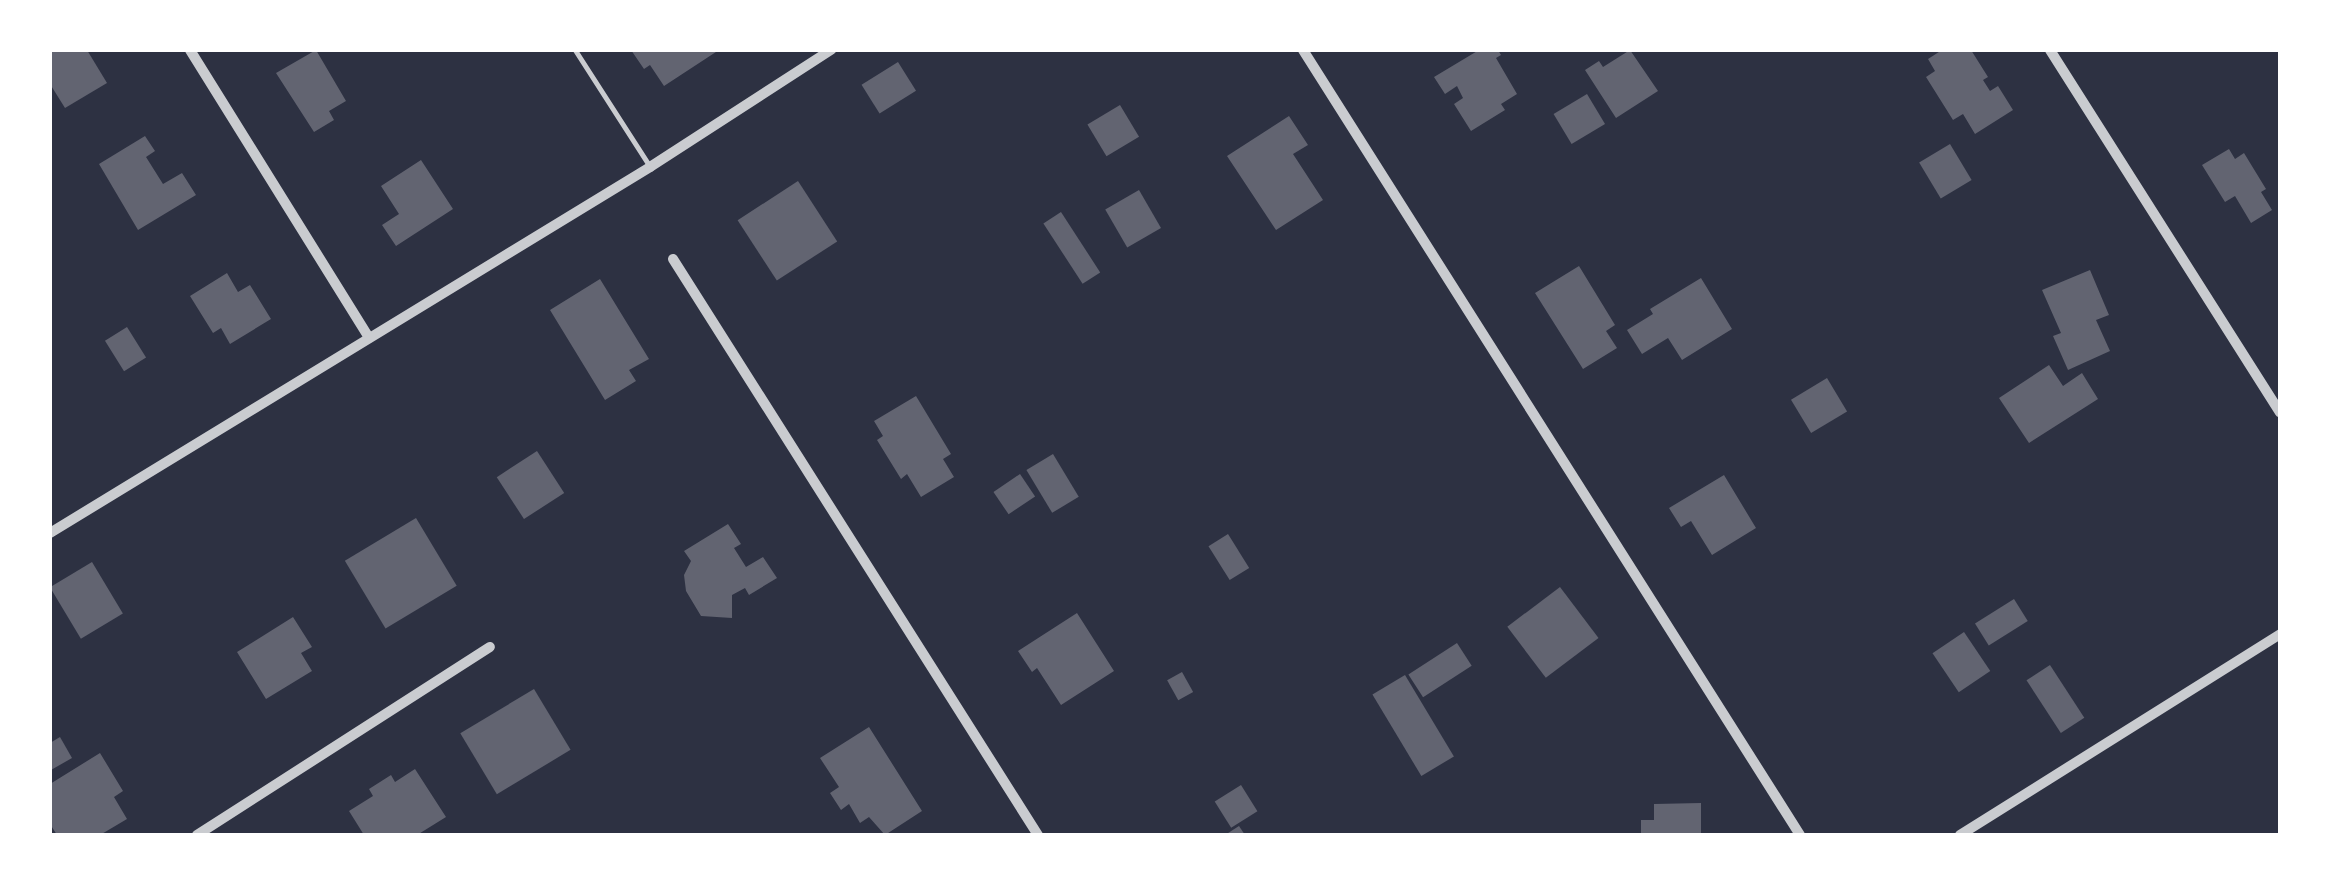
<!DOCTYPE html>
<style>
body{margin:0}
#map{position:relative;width:2330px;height:885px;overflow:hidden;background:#2d3142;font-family:Manrope,sans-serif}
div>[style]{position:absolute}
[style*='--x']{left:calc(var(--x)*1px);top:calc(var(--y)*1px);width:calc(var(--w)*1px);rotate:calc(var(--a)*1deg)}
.building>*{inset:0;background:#626471;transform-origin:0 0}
.service>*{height:5px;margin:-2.5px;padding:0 2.5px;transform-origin:2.5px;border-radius:2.5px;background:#caccd0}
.minor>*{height:10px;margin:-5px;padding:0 5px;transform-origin:5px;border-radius:5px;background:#caccd0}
span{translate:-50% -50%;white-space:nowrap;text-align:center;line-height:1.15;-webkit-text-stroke:8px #fff;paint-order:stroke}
.frame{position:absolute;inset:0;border:52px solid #fff;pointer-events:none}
</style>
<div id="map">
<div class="building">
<i style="clip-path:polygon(50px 50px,87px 50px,107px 83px,65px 108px,50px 84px)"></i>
<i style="clip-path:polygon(316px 50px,346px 101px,329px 111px,334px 120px,314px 132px,276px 73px)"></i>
<i style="clip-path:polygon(631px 50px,719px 50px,664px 86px,650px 65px,644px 69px)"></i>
<i style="clip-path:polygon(1479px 50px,1498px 50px,1501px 55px,1496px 58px,1517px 94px,1501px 104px,1505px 110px,1471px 131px,1454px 104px,1463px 98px,1457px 86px,1445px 94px,1434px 77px)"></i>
<i style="clip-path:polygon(1630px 50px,1658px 91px,1616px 118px,1585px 70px,1599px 61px,1603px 67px)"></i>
<i style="clip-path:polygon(1942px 50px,1971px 50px,1988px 77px,1983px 80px,1990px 91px,1998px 86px,2013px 110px,1975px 134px,1963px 114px,1953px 120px,1926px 77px,1935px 71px,1928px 59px)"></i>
<i style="left:898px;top:62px;width:34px;height:43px;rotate:58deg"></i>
<i style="left:1587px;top:94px;width:35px;height:39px;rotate:59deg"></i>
<i style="left:1120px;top:105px;width:37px;height:38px;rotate:59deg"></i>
<i style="clip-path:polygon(1289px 116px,1308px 145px,1293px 154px,1323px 200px,1276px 230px,1227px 156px)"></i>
<i style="clip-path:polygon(145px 136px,155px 151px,146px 157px,163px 184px,182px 173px,196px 195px,138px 230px,99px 164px)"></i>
<i style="left:1950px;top:144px;width:42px;height:36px;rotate:59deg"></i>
<i style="clip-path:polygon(2229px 149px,2235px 159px,2244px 153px,2266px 189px,2261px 192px,2272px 210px,2251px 223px,2235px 196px,2225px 202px,2202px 165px)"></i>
<i style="clip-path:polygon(421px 160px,453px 209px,396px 246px,382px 225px,399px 214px,381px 186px)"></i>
<i style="left:798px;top:181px;width:72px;height:72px;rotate:57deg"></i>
<i style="left:1139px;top:190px;width:44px;height:39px;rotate:60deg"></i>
<i style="left:1061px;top:212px;width:72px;height:21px;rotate:57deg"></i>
<i style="clip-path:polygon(1579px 266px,1615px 325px,1606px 331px,1617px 348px,1583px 369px,1535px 293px)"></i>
<i style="clip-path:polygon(2090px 270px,2109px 315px,2096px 320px,2110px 351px,2068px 370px,2053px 336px,2061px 333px,2042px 290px)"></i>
<i style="clip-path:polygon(227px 273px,238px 292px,250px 285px,271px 319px,230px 344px,221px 328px,213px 333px,190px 296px)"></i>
<i style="clip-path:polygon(1701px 278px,1732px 329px,1682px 360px,1668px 338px,1642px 354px,1627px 330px,1653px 314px,1650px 309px)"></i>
<i style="clip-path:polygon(600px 279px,649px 359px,629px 370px,636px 381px,605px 400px,550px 310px)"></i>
<i style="left:127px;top:327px;width:36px;height:26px;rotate:58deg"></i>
<i style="clip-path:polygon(2049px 365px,2063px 386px,2082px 373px,2098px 399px,2029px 443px,1999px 398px)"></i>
<i style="left:1827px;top:378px;width:39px;height:42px;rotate:59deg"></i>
<i style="clip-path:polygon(916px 396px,951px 454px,943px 459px,954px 477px,921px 497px,907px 474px,901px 479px,877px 440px,883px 436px,874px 421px)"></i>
<i style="left:537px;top:451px;width:50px;height:48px;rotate:57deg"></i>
<i style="left:1053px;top:454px;width:50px;height:31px;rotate:59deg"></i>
<i style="left:1020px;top:474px;width:27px;height:32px;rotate:56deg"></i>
<i style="clip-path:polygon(1724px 475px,1756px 528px,1712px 555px,1691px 521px,1681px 527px,1669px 508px)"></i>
<i style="left:416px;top:518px;width:79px;height:83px;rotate:59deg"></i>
<i style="clip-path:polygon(728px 524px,741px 544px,734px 548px,746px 567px,763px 557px,777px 578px,749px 595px,745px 588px,732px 595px,732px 618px,701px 616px,686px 591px,684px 575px,691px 561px,684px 551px)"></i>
<i style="left:1228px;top:534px;width:40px;height:23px;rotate:58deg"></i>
<i style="left:92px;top:562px;width:60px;height:49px;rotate:59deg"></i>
<i style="left:1560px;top:587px;width:64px;height:66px;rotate:53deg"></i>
<i style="left:2014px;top:599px;width:26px;height:46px;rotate:58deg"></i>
<i style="clip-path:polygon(1077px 613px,1114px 671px,1061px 705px,1037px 668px,1032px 672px,1018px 651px)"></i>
<i style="clip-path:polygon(293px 617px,312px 647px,301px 653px,312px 671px,266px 699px,237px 652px)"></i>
<i style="left:1964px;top:632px;width:47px;height:38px;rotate:56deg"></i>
<i style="left:1457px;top:643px;width:27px;height:58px;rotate:57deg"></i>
<i style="left:2050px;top:665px;width:63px;height:28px;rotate:57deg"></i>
<i style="left:1182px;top:672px;width:23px;height:17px;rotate:61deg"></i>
<i style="left:1405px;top:675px;width:95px;height:38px;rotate:59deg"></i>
<i style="left:534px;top:689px;width:71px;height:86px;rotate:59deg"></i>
<i style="clip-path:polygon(869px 727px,922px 811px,885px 835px,869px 817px,860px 823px,849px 804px,841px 810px,830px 793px,839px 787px,820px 758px)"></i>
<i style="clip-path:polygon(60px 737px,72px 758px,51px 770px,50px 743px)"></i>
<i style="clip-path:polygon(100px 753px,123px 791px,114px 797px,127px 819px,100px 835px,57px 835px,50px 824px,50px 784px)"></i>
<i style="clip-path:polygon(415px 769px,446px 817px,417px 835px,364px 835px,349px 811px,373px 796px,369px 789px,391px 775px,395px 782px)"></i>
<i style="left:1241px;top:785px;width:31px;height:31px;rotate:58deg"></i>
<i style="clip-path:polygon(1701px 803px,1701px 835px,1641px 835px,1641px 820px,1654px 820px,1654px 804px)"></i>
<i style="clip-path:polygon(1239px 826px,1245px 835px,1225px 835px)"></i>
</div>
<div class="service">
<i style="--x:575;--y:50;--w:139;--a:57.3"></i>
</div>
<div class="minor">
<i style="--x:190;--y:50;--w:339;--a:58.1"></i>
<i style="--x:1303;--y:50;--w:929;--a:57.66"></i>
<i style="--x:2050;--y:50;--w:429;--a:57.6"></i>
<i style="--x:673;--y:259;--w:682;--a:57.64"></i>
<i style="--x:50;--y:533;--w:703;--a:-31.38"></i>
<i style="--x:650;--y:167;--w:216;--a:-32.9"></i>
<i style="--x:197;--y:835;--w:348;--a:-32.7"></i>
<i style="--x:1960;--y:835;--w:378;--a:-32.1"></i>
</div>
<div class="frame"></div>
</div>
